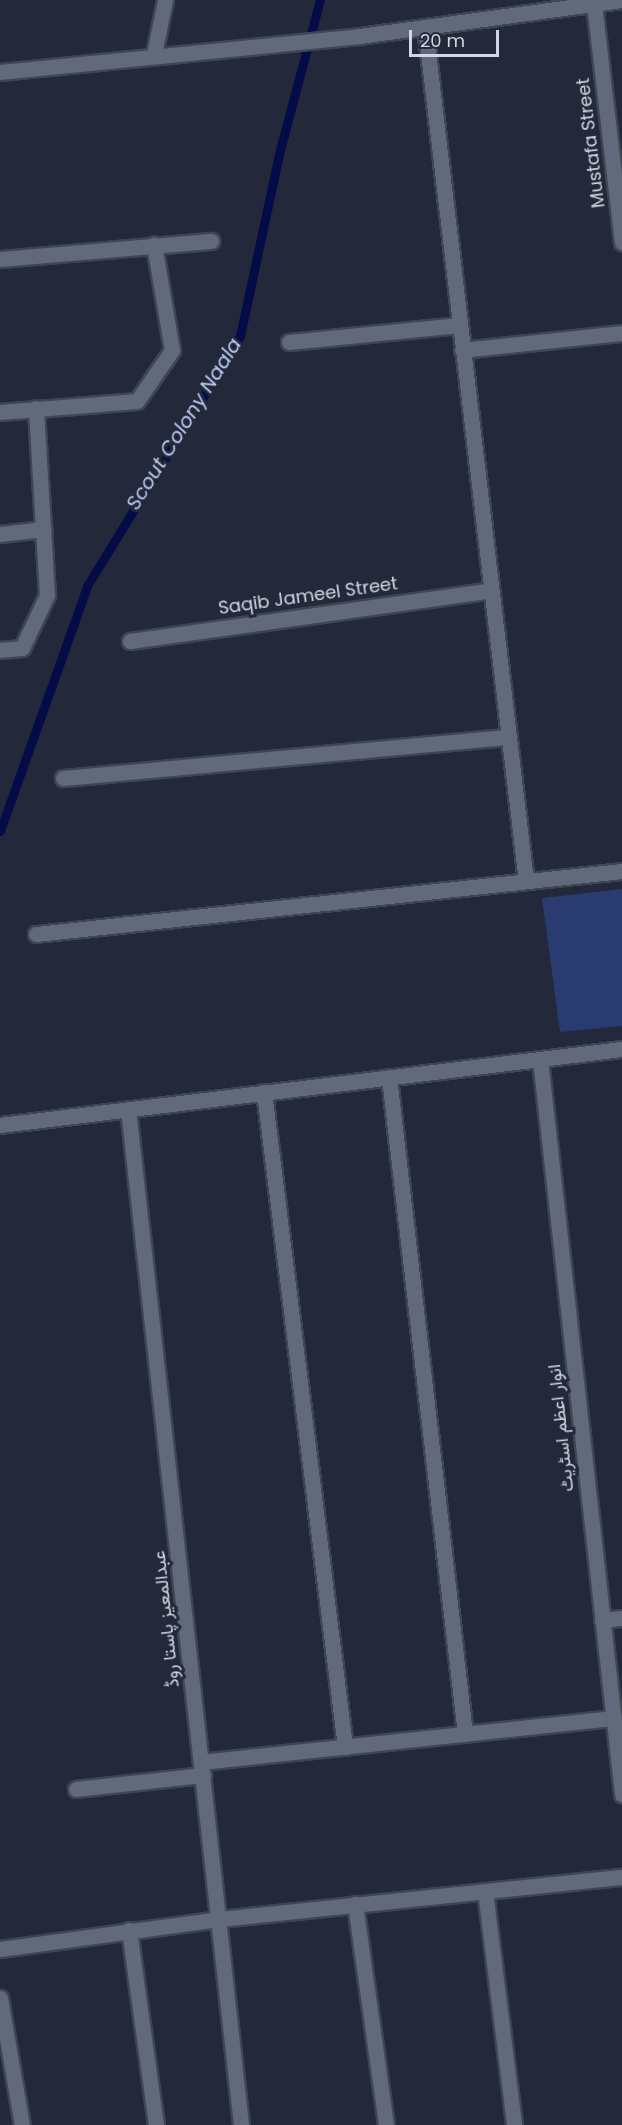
<!DOCTYPE html>
<meta charset="utf-8">
<style>
body{margin:0}
#map{position:relative;width:622px;height:2125px;overflow:hidden;background:#23293a;font-family:Poppins,Vazirmatn,sans-serif}
div>[style]{position:absolute}
[style*='--x']{left:calc(var(--x)*1px);top:calc(var(--y)*1px);width:calc(var(--w)*1px);rotate:calc(var(--a)*1deg)}
.green>*{inset:0;background:#293b71}
.stream>*{height:9px;margin:-4.5px;padding:0 4.5px;transform-origin:4.5px;border-radius:4.5px;background:#050b46}
.roads{filter:drop-shadow(2px 0 #404552) drop-shadow(-2px 0 #404552) drop-shadow(0 2px #404552) drop-shadow(0 -2px #404552)}
.minor>*{height:15px;margin:-7.5px;padding:0 7.5px;transform-origin:7.5px;border-radius:7.5px;background:#61697c}
span{translate:-50% -50%;white-space:nowrap;text-align:center;line-height:1.15;-webkit-text-stroke:6px #23293a;paint-order:stroke}
.street-label{font-size:18px;color:#d3d7e2}
.water-label{font-size:20px;color:#bbcaef;font-style:italic}
.scale{position:absolute;left:409px;top:30px;width:90px;height:27px;box-sizing:border-box;border:3px solid #d3d7e2;border-top:0;padding-left:8px;font-size:18px;line-height:21px;white-space:nowrap;color:#d3d7e2;-webkit-text-stroke:4px #23293a;paint-order:stroke}
</style>
<div id="map">
<div class="green">
<i style="clip-path:polygon(622px 889px,622px 1026px,560px 1032px,542px 898px)"></i>
</div>
<div class="stream">
<i style="--x:0;--y:831;--w:260;--a:-70.4"></i>
<i style="--x:87;--y:586;--w:293;--a:-58.5"></i>
<i style="--x:240;--y:336;--w:190;--a:-77.9"></i>
<i style="--x:280;--y:150;--w:155;--a:-75.1"></i>
</div>
<div class="roads">
<div class="minor">
<i style="--x:594;--y:4;--w:240;--a:83.3"></i>
<i style="--x:425;--y:27;--w:860;--a:83.26"></i>
<i style="--x:154;--y:54;--w:55;--a:-78.5"></i>
<i style="--x:0;--y:72;--w:361;--a:-5.7"></i>
<i style="--x:359;--y:36;--w:265;--a:-7.8"></i>
<i style="--x:0;--y:259;--w:212;--a:-4.9"></i>
<i style="--x:289;--y:342;--w:171;--a:-5.7"></i>
<i style="--x:462;--y:350;--w:161;--a:-6.1"></i>
<i style="--x:0;--y:412;--w:137;--a:-4.6"></i>
<i style="--x:137;--y:401;--w:62;--a:-55.5"></i>
<i style="--x:172;--y:350;--w:107;--a:-99.7"></i>
<i style="--x:0;--y:534;--w:44;--a:-6.5"></i>
<i style="--x:130;--y:641;--w:365;--a:-8"></i>
<i style="--x:0;--y:650;--w:22;--a:-5"></i>
<i style="--x:22;--y:648;--w:59;--a:-64.7"></i>
<i style="--x:47;--y:595;--w:187;--a:-93.4"></i>
<i style="--x:63;--y:778;--w:448;--a:-5.3"></i>
<i style="--x:36;--y:934;--w:589;--a:-6.14"></i>
<i style="--x:540;--y:1059;--w:740;--a:83.63"></i>
<i style="--x:389;--y:1077;--w:661;--a:83.4"></i>
<i style="--x:264;--y:1092;--w:660;--a:82.95"></i>
<i style="--x:128;--y:1109;--w:1022;--a:83.65"></i>
<i style="--x:0;--y:1125;--w:627;--a:-6.97"></i>
<i style="--x:602;--y:1620;--w:20;--a:-6"></i>
<i style="--x:201;--y:1762;--w:415;--a:-6.1"></i>
<i style="--x:76;--y:1789;--w:128;--a:-6.3"></i>
<i style="--x:485;--y:1891;--w:236;--a:82.9"></i>
<i style="--x:355;--y:1904;--w:223;--a:82"></i>
<i style="--x:129;--y:1930;--w:197;--a:82.1"></i>
<i style="--x:0;--y:1949;--w:222;--a:-7.8"></i>
<i style="--x:220;--y:1919;--w:404;--a:-6"></i>
<i style="--x:0;--y:1998;--w:129;--a:80.2"></i>
</div>
</div>
<div class="street-label">
<span style="left:591px;top:143px;rotate:-97deg">Mustafa Street</span>
<span style="left:308px;top:596px;rotate:-8deg">Saqib Jameel Street</span>
<span style="left:561px;top:1428px;rotate:-96deg">انوار اعظم اسٹریٹ</span>
<span style="left:166px;top:1619px;rotate:-96deg">عبدالمعیز پاستا روڈ</span>
</div>
<div class="water-label">
<span style="left:184px;top:424px;rotate:-58deg">Scout Colony Naala</span>
</div>
<div class="scale">20 m</div>
</div>
